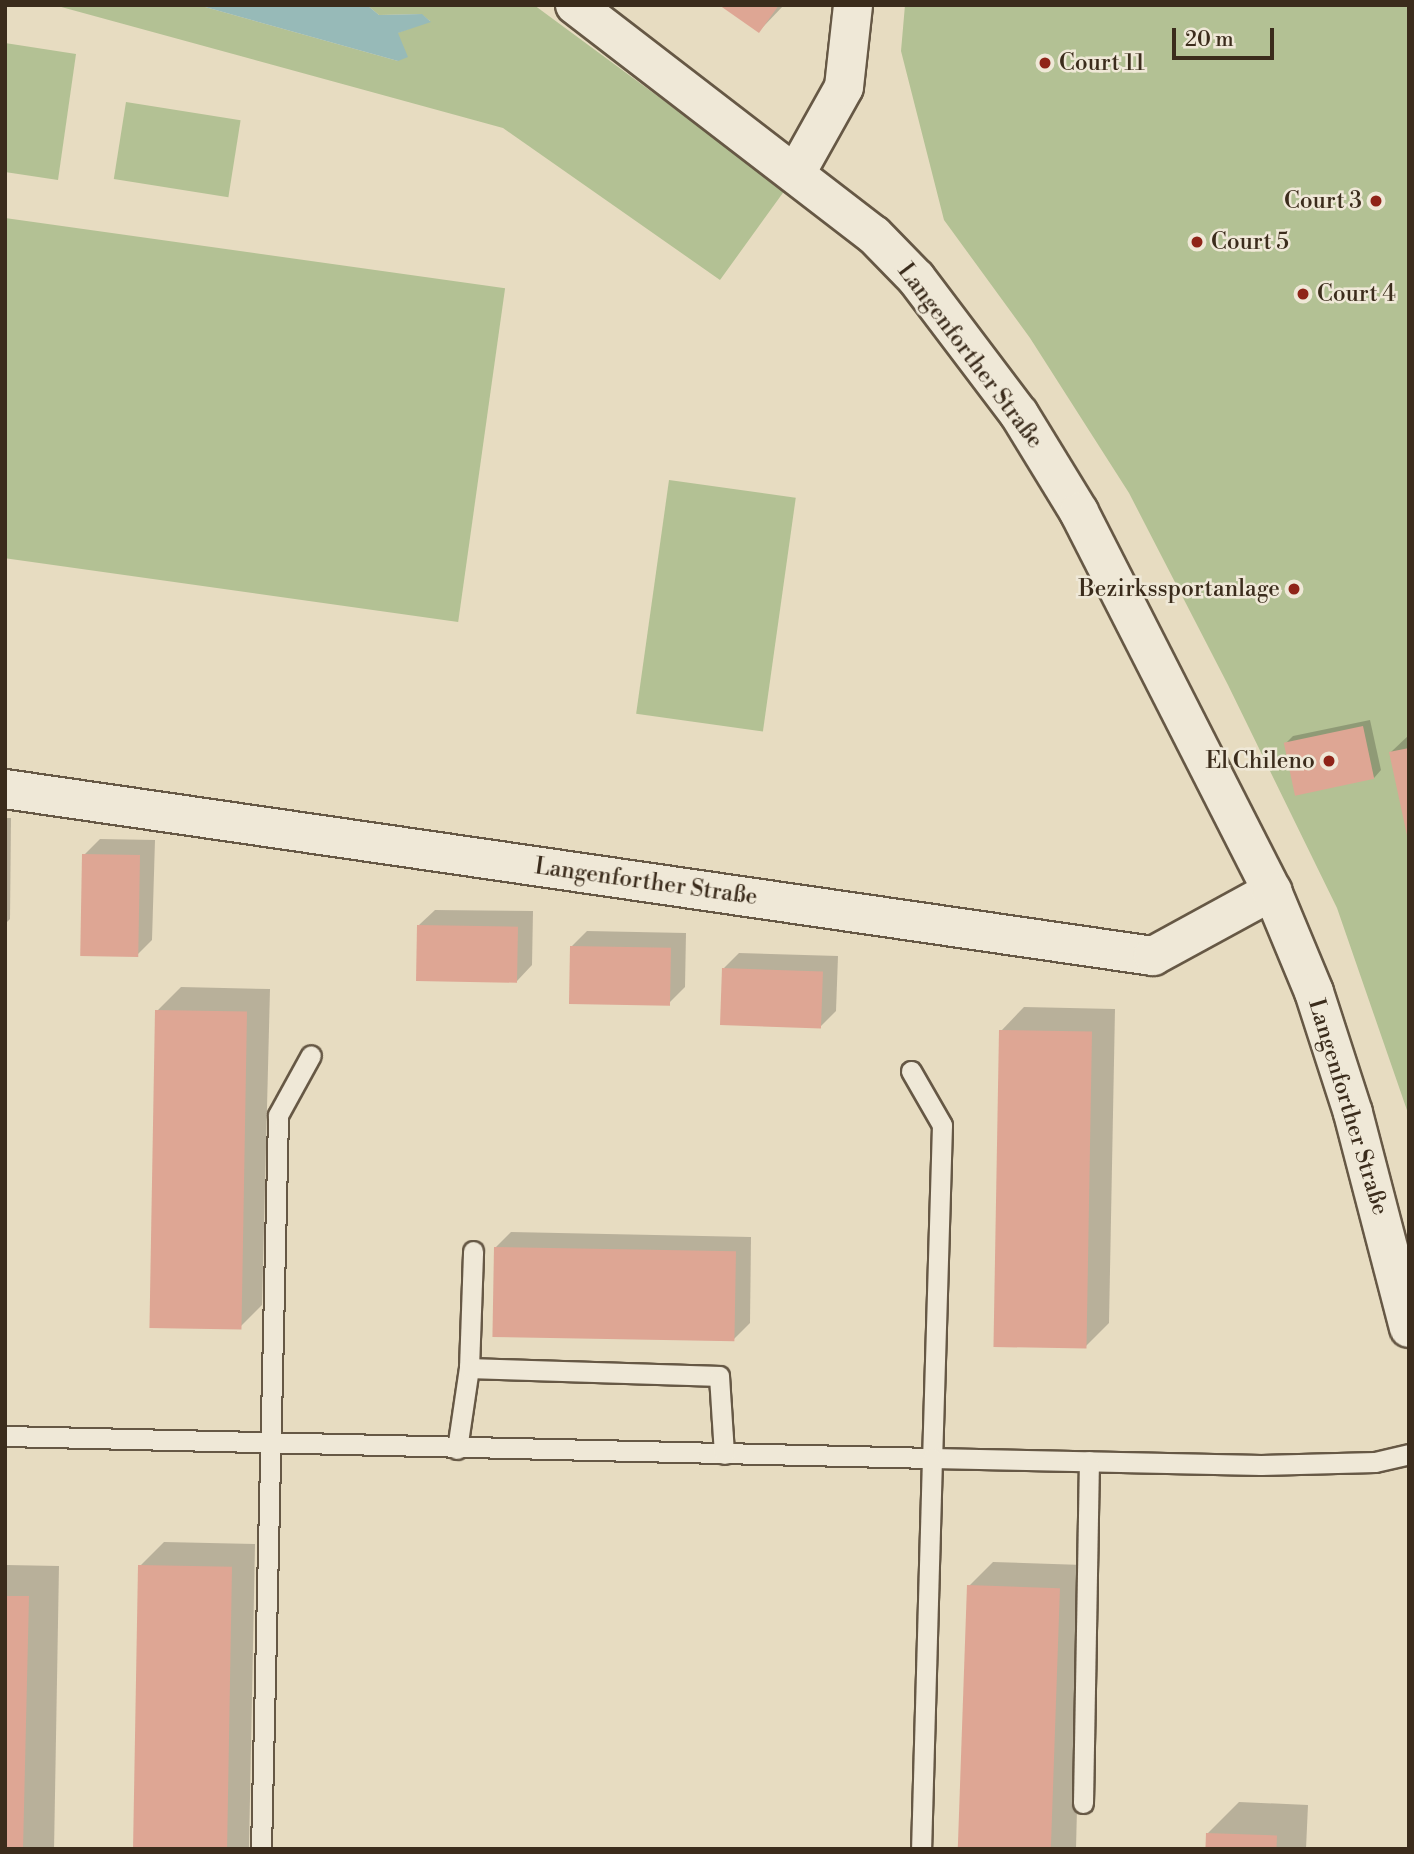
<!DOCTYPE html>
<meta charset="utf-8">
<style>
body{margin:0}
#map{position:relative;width:1414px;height:1854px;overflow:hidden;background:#e7dcc1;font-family:"Libre Bodoni",serif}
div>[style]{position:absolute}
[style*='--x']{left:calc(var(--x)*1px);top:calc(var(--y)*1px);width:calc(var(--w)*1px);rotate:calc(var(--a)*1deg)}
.green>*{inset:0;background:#b3c194;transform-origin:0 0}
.water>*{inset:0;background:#97bab8}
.shadow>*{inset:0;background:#0003;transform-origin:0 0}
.building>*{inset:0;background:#dea694;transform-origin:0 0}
.roads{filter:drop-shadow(2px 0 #665845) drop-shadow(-2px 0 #665845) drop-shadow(0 2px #665845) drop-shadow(0 -2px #665845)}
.service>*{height:19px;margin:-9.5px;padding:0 9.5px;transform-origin:9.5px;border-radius:9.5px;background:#efe8d7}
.minor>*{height:38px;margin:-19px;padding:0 19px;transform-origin:19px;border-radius:19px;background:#efe8d7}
.secondary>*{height:38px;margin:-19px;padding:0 19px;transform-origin:19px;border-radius:19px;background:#efe8d7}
.dots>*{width:19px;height:19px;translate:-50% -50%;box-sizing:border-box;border:4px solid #efe8d7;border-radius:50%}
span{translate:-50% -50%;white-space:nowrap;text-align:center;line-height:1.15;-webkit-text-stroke:5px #efe8d7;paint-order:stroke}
.poi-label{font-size:23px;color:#3b2c1c}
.left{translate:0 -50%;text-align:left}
.right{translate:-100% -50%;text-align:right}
.street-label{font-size:23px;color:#3b2c1c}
.frame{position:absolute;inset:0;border:7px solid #3b2c1c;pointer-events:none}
.scale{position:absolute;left:1172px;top:28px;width:102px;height:32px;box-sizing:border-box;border:4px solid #3b2c1c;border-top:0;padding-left:9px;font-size:21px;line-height:24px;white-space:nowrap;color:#3b2c1c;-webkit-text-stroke:5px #efe8d7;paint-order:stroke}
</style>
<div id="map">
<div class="green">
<i style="clip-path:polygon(54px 5px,198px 5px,398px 61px,397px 33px,430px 21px,421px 14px,379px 15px,367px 5px,534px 5px,785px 190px,720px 280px,503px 128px)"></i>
<i style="clip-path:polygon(905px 5px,1409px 5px,1409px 1116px,1337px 908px,1228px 685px,1129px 493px,1030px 338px,944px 220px,901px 51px)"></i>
<i style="clip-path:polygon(5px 43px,76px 54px,58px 180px,5px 172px)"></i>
<i style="left:126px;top:102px;width:116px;height:78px;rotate:9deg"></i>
<i style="left:5px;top:218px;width:505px;height:337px;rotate:8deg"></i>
<i style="left:669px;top:480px;width:128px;height:236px;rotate:8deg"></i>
</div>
<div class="water">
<i style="clip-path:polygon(198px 5px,367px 5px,379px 15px,422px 14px,431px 22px,398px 33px,408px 57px,398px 61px)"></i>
</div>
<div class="shadow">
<i style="clip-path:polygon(722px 5px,784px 5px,759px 31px)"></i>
<i style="clip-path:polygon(1370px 720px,1381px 770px,1374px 778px,1285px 744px,1293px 736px)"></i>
<i style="clip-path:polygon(1409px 735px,1409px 837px,1391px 752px)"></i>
<i style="clip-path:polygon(5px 818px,11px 818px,10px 919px,5px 924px)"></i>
<i style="clip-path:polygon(100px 839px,155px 840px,152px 940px,136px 956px,84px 855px)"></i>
<i style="clip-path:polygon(435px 910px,533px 911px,532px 965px,517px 981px,419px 925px)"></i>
<i style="clip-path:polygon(587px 931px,686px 933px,685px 987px,669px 1003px,571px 947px)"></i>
<i style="clip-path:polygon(739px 953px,838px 956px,836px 1011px,820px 1027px,724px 968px)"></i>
<i style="clip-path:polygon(181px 987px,270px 989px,262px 1305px,238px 1329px,157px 1011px)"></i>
<i style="clip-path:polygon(1024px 1007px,1115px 1009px,1109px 1323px,1085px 1347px,1001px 1031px)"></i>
<i style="clip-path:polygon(511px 1232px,751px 1237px,750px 1323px,734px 1339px,495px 1248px)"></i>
<i style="clip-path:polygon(164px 1542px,255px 1544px,249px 1849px,135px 1849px,140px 1566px)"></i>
<i style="clip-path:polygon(993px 1562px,1083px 1565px,1076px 1849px,963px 1849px,969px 1586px)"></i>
<i style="left:7px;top:1565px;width:52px;height:284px;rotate:1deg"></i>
<i style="clip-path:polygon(1239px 1802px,1308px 1805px,1306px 1849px,1207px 1849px,1208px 1833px)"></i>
</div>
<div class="building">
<i style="clip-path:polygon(719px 5px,779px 5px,759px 33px)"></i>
<i style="left:1363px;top:726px;width:54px;height:81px;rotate:78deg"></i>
<i style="clip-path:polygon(1409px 748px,1409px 840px,1408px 840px,1389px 752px)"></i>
<i style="left:82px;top:854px;width:58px;height:102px;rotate:1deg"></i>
<i style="left:417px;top:925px;width:101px;height:56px;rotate:1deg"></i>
<i style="left:570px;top:946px;width:101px;height:58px;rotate:1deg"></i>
<i style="left:722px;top:968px;width:101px;height:57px;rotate:2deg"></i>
<i style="left:155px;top:1010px;width:92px;height:318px;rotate:1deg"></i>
<i style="left:999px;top:1030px;width:93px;height:317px;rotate:1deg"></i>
<i style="left:494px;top:1247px;width:242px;height:90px;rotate:1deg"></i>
<i style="left:138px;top:1565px;width:94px;height:284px;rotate:1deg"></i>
<i style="left:967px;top:1585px;width:93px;height:264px;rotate:2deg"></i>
<i style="clip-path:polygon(5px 1596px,29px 1596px,23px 1849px,5px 1849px)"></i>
<i style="left:1206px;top:1833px;width:71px;height:16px;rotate:2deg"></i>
</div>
<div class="roads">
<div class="service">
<i style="--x:911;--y:1071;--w:62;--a:60.1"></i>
<i style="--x:942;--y:1125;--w:333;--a:91.7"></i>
<i style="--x:932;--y:1458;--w:329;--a:1.2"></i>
<i style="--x:1261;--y:1465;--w:114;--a:-1.5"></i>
<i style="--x:1375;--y:1462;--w:35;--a:-13"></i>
<i style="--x:469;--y:1368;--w:117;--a:-88"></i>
<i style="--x:5;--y:1436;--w:927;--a:1.36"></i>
<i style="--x:932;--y:1458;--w:391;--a:91.6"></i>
<i style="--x:457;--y:1449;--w:82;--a:-81.6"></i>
<i style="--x:469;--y:1368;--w:250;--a:1.8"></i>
<i style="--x:719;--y:1376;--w:78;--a:86.3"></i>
<i style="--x:1083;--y:1803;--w:342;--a:-89"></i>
<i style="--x:261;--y:1849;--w:734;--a:-88.67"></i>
<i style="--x:278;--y:1115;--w:68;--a:-61.2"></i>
</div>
<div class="minor">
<i style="--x:796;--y:173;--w:98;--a:-60.8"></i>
<i style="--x:844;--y:87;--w:82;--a:-83.7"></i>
<i style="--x:5;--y:789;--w:1160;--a:8.28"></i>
<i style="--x:1153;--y:956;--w:136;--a:-28.6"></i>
</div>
<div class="secondary">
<i style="--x:575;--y:5;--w:377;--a:37.6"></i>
<i style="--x:874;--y:235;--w:60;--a:45.7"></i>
<i style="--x:916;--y:278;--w:171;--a:52.9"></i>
<i style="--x:1019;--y:414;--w:115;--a:58.5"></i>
<i style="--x:1079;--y:512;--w:425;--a:63"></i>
<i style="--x:1272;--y:891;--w:109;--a:67.4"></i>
<i style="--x:1314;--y:992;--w:127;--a:72.1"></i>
<i style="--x:1353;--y:1113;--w:222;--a:75.4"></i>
</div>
</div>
<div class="dots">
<i style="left:1045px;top:63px;background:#8f2418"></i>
<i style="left:1376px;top:201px;background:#8f2418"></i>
<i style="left:1197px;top:242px;background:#8f2418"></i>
<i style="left:1303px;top:294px;background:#8f2418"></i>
<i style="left:1294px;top:589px;background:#8f2418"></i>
<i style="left:1329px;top:761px;background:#8f2418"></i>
</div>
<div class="poi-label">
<span class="left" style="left:1059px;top:63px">Court 11</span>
<span class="right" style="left:1362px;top:201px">Court 3</span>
<span class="left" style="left:1211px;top:242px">Court 5</span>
<span class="left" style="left:1317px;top:294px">Court 4</span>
<span class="right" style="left:1280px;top:589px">Bezirkssportanlage</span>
<span class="right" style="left:1315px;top:761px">El Chileno</span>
</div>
<div class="street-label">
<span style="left:970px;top:356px;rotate:53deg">Langenforther Straße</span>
<span style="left:646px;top:882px;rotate:8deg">Langenforther Straße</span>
<span style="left:1348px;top:1107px;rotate:73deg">Langenforther Straße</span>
</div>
<div class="frame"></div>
<div class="scale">20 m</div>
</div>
